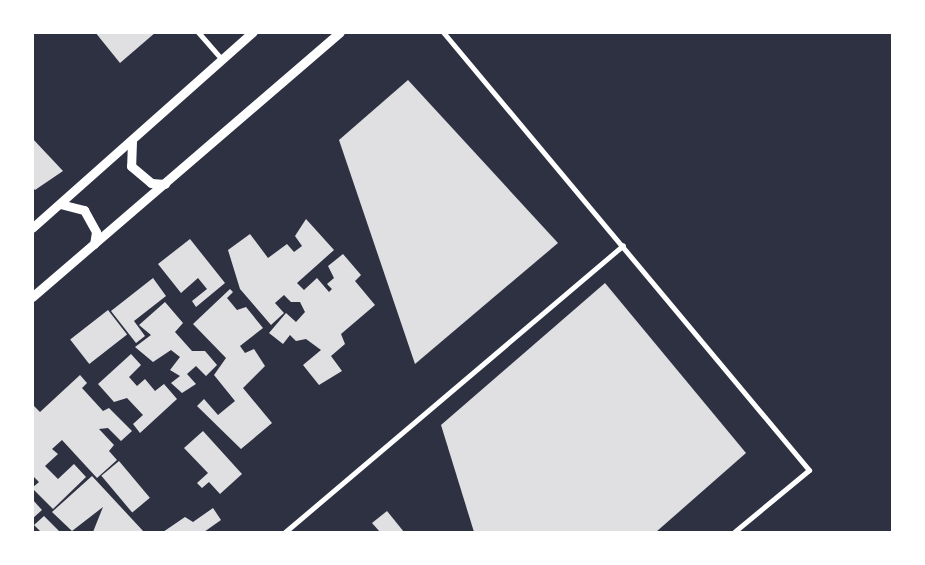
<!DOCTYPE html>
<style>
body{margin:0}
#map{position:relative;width:925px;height:565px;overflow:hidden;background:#2d3142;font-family:Ubuntu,sans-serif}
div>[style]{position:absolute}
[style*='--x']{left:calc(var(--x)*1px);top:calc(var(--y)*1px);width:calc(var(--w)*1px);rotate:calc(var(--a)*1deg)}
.building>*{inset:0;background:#e0e0e3;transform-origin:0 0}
.minor>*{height:5px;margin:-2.5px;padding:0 2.5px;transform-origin:2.5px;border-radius:2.5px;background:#fff}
.tertiary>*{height:9px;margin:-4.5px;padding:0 4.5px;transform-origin:4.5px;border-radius:4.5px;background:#fff}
span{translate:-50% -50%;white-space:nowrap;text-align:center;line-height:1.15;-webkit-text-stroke:5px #fff;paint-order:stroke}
.frame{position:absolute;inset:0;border:34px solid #fff;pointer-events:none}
</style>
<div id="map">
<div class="building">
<i style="clip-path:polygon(95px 32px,156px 32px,120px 63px)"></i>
<i style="clip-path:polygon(408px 80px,558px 243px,415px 364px,339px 140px)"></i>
<i style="clip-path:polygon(32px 138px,63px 171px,35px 190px,32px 187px)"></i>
<i style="clip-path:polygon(306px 219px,334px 250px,297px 283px,304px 290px,317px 278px,329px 292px,332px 289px,327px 284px,334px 278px,328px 266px,343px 254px,361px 275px,355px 281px,375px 305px,341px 334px,345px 344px,331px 356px,342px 371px,319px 385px,303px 365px,321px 350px,306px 339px,296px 341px,290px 335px,283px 344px,269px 333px,286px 313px,296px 322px,305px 312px,300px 302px,291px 302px,284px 295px,275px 303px,284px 313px,271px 325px,240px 289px,228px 250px,250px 234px,268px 258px,287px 244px,294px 252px,302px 246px,295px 236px)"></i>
<i style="clip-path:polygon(190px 239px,225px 283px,196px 307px,192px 301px,207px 289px,198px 278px,181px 293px,158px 264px)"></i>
<i style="clip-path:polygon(153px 278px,166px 296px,134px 321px,145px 336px,136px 343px,111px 311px)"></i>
<i style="clip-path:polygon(605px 283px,746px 453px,656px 532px,474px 532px,441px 425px)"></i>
<i style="clip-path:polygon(230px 289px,233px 292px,227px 298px,237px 310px,246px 307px,263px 328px,240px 346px,245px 353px,254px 349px,265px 366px,243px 388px,272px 423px,241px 449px,197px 406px,204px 399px,218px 415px,235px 401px,214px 375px,226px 358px,193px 324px)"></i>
<i style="clip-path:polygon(165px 302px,183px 323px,175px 332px,192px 351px,205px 351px,217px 365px,206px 376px,196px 366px,187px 374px,196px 384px,182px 393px,171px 383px,180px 376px,170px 370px,180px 357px,171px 350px,153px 362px,135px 347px,151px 335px,139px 325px)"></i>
<i style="left:108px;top:310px;width:31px;height:48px;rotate:52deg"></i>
<i style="clip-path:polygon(131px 354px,141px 365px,129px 377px,137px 386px,145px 379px,155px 391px,164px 384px,177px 399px,140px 433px,133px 424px,143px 415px,127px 398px,114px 402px,98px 384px)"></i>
<i style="clip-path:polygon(80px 375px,87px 383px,82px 388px,103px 411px,109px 408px,132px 431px,121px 441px,108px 428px,99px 429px,114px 445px,109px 451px,117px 460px,97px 478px,62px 440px,52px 449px,58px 454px,45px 466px,58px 479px,74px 464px,86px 477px,53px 509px,32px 488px,39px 482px,32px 475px,32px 404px,40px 412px)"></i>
<i style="clip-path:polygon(203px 431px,242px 474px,220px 494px,209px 482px,202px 488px,197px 483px,208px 473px,184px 448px)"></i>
<i style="left:119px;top:461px;width:48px;height:23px;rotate:50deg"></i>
<i style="clip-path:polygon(92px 476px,144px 532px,93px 532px,103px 507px,72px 531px,52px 512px)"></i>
<i style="clip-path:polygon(32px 499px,42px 510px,32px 519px)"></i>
<i style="clip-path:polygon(213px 508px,221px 520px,204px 532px,163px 532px,185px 517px,193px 522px)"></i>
<i style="clip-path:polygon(387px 511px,404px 532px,380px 532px,372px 523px)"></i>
<i style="clip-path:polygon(44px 516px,60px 532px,41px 532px,34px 525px)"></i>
</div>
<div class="minor">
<i style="--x:198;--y:32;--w:37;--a:49"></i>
<i style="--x:443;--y:32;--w:571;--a:50.12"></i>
<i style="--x:809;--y:470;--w:97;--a:140.4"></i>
<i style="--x:285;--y:532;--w:443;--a:-40.3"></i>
</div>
<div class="tertiary">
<i style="--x:132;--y:141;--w:25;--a:92"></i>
<i style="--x:131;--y:166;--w:26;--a:40"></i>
<i style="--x:151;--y:183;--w:14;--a:4"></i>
<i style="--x:60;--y:204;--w:25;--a:14"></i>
<i style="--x:84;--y:210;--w:25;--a:61"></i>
<i style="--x:96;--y:232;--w:12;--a:99"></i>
<i style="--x:32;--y:228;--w:295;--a:-41.6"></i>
<i style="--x:32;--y:297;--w:406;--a:-40.7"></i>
</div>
<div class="frame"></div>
</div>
